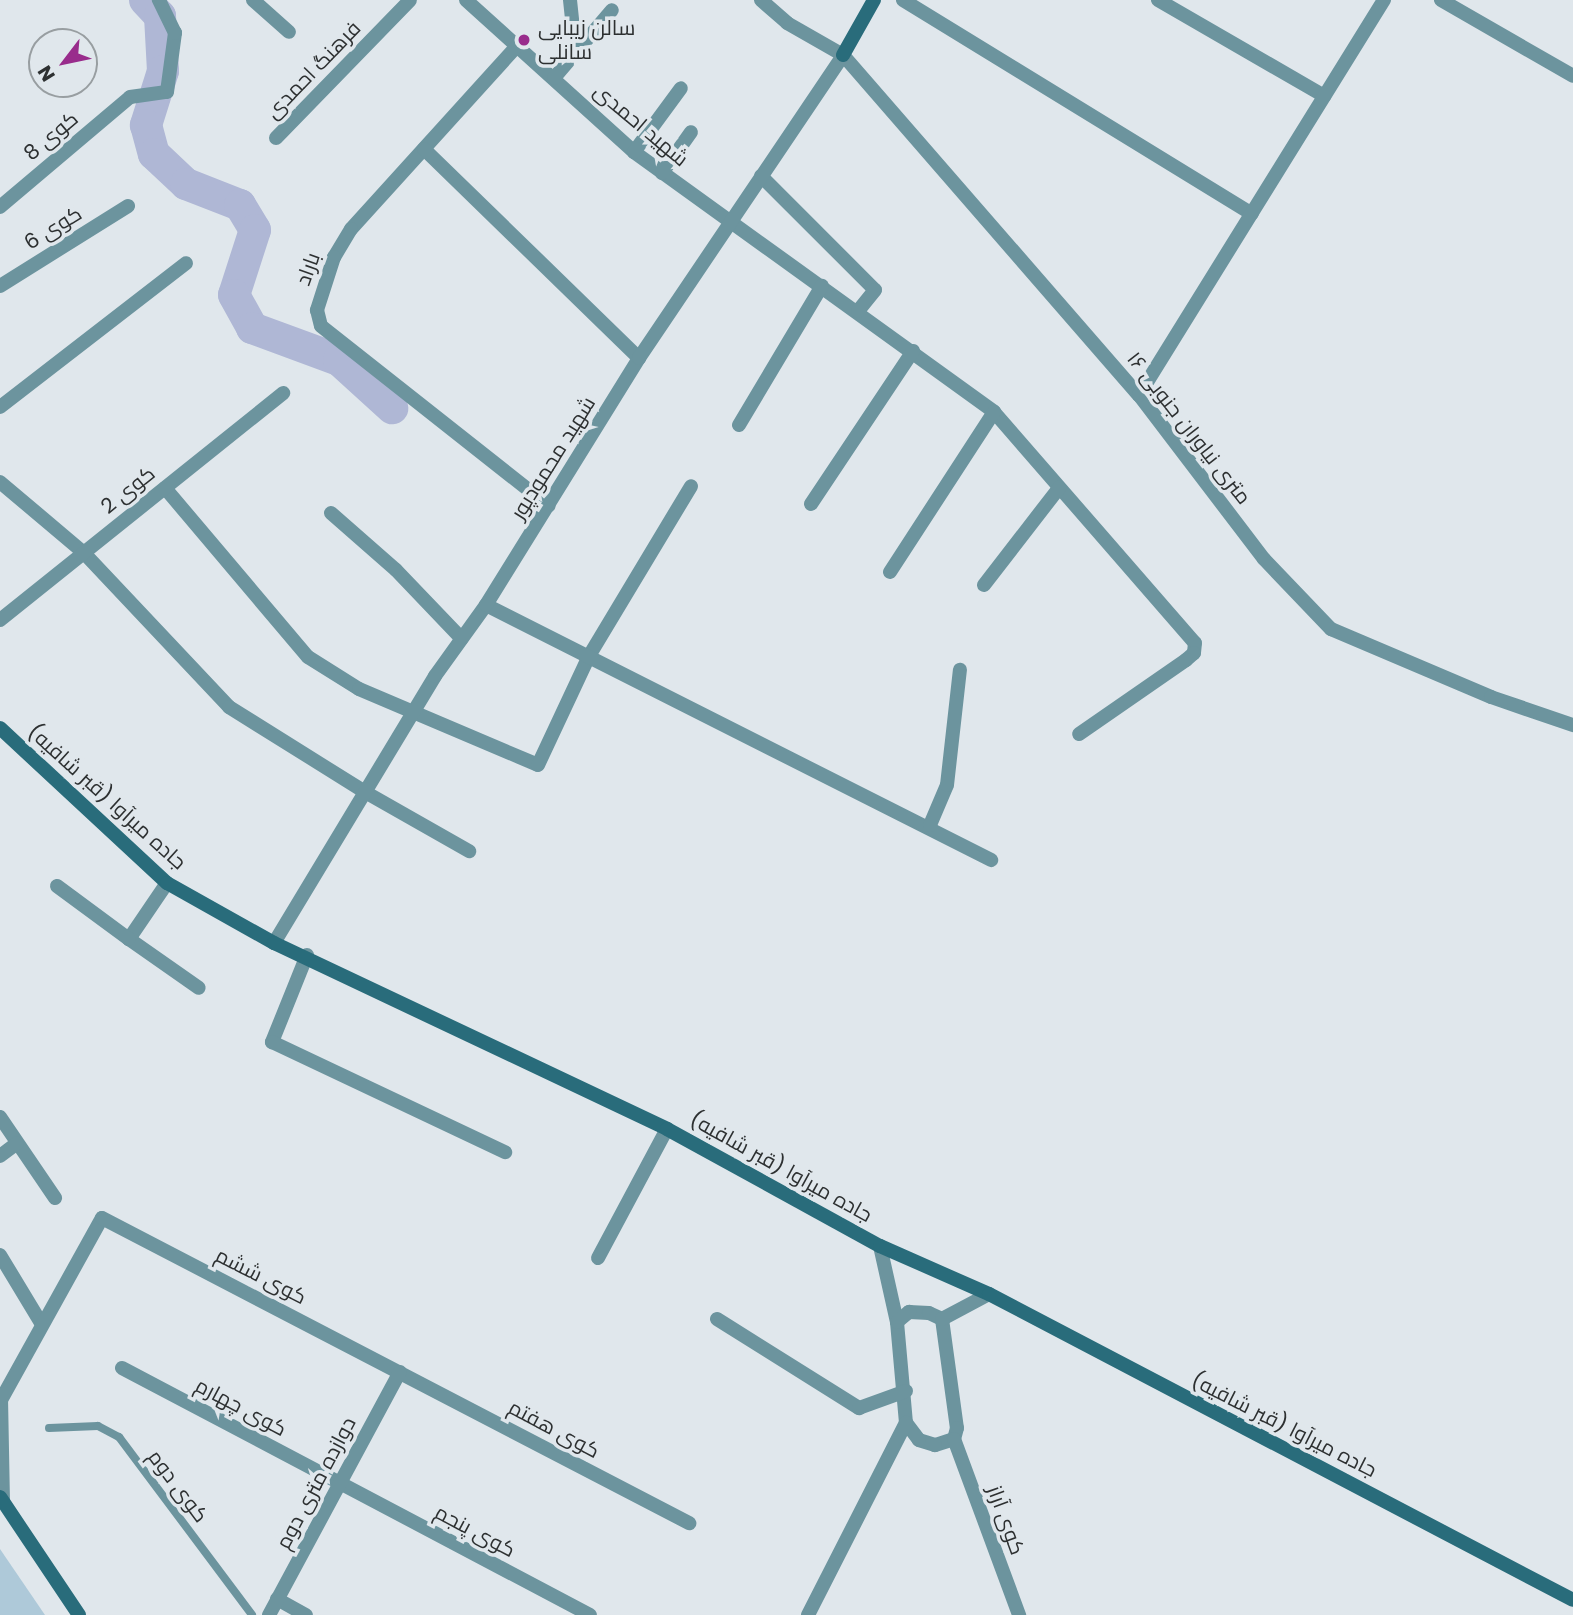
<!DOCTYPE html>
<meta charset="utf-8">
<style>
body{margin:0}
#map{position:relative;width:1573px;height:1615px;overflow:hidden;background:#e0e7ec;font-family:Poppins,Cairo,sans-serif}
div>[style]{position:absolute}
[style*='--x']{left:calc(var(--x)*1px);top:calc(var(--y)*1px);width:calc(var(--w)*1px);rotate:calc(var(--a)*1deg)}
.green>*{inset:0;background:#aec9d9}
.river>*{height:32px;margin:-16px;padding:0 16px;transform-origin:16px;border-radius:16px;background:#afb7d5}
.lane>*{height:8px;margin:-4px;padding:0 4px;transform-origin:4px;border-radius:4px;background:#6c949e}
.street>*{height:14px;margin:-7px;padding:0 7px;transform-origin:7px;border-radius:7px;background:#6c949e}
.secondary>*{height:14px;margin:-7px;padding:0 7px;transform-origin:7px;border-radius:7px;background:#296c7b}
.dots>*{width:19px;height:19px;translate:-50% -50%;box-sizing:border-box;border:4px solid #e0e7ec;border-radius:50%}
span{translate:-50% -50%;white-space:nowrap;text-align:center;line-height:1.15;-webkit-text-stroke:7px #e0e7ec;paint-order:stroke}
.poi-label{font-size:21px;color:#2d3031}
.left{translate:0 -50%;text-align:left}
.street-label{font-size:21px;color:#2d3031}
.north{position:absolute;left:28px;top:28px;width:70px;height:70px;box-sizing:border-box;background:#e0e7ec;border:2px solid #989ea1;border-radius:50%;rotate:238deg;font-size:19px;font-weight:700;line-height:28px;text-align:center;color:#2d3031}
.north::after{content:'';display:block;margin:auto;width:24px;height:32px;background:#992c8c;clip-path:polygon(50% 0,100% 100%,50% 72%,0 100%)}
</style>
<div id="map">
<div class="green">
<i style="clip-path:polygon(0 1549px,45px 1615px,0 1615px)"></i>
</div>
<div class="river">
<i style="--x:145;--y:0;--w:22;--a:47"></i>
<i style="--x:160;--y:16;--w:55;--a:86.9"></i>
<i style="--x:163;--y:71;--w:57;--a:107.5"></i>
<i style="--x:146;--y:125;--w:30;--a:75"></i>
<i style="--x:154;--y:154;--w:44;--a:43.2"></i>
<i style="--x:186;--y:184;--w:58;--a:21.3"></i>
<i style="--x:240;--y:205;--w:29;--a:59"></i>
<i style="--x:255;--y:230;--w:68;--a:107.9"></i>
<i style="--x:234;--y:295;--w:38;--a:61"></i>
<i style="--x:252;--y:328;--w:93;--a:20.2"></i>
<i style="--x:339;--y:360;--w:72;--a:42.2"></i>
</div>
<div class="lane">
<i style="--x:49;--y:1428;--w:49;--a:-2.3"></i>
<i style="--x:98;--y:1426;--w:24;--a:28"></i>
<i style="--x:119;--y:1437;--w:222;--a:53.2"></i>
</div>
<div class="street">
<i style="--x:253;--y:0;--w:48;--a:41.6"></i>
<i style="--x:466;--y:0;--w:227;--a:42.1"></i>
<i style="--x:634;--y:152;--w:444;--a:35.8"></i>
<i style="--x:994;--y:412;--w:306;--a:49"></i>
<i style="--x:1195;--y:643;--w:10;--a:96"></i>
<i style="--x:1194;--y:653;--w:11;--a:139"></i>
<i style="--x:1186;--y:660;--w:130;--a:145.3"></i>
<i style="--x:570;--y:0;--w:29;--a:84"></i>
<i style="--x:573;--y:29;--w:18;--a:47"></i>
<i style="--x:761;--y:0;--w:35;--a:41"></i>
<i style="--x:787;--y:23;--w:64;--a:29.7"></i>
<i style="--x:843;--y:55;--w:451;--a:49"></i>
<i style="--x:1139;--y:395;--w:206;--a:52.7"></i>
<i style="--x:1264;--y:559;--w:97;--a:46.3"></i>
<i style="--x:1331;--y:629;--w:174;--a:23"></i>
<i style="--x:1491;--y:697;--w:87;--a:18.9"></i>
<i style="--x:903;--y:0;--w:409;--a:31.5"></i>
<i style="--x:1158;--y:0;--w:192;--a:30"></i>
<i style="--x:1441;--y:0;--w:152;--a:29.9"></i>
<i style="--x:517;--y:46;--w:247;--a:132.2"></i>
<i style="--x:351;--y:229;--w:33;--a:121"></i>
<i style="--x:334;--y:257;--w:56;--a:107.8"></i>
<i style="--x:317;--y:310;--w:16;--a:76"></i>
<i style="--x:321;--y:326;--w:290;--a:38.3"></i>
<i style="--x:554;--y:78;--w:89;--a:-49.5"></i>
<i style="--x:276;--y:138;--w:192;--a:-45.8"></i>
<i style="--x:424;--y:149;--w:300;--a:44.2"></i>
<i style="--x:634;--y:152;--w:79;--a:-53.7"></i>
<i style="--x:662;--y:173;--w:50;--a:-54.7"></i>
<i style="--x:761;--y:176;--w:161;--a:45"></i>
<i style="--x:875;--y:290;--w:27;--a:129"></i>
<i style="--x:0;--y:207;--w:170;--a:-40.2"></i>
<i style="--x:130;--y:97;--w:37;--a:-8"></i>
<i style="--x:167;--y:92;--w:60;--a:-82.3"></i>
<i style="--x:175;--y:33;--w:37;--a:-116"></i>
<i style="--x:0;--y:286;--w:151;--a:-32"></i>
<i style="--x:1139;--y:395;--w:465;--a:-58.2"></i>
<i style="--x:0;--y:407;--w:235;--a:-37.7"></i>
<i style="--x:739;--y:425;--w:162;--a:-59.2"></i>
<i style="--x:0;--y:482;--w:110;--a:40.2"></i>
<i style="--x:84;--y:553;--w:212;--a:46.7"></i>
<i style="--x:229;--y:707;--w:160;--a:32"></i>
<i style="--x:365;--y:792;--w:120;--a:29.6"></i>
<i style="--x:165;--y:488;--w:221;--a:49.8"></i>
<i style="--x:308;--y:657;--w:60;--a:32.1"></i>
<i style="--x:359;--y:689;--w:194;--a:23"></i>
<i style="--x:538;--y:765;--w:120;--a:-64.9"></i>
<i style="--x:589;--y:656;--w:198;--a:-59"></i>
<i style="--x:811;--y:504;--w:184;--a:-56.3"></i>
<i style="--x:331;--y:513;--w:86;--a:41.2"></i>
<i style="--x:396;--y:570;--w:95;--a:46.3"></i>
<i style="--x:890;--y:572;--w:191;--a:-57"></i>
<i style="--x:984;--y:585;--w:123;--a:-52.3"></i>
<i style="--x:486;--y:605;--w:566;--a:26.79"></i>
<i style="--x:0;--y:620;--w:363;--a:-38.7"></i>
<i style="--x:930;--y:825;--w:43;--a:-67"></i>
<i style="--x:947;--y:785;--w:116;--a:-83.6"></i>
<i style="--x:167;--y:883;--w:68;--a:124.2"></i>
<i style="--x:129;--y:939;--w:85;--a:35"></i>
<i style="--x:57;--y:886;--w:89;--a:36.4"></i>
<i style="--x:274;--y:943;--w:312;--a:-58.9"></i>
<i style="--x:435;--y:676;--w:87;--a:-54.3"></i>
<i style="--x:486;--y:605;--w:291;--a:-58.2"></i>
<i style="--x:639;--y:358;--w:365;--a:-56"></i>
<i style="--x:307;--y:955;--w:94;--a:111.9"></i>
<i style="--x:272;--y:1042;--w:258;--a:25.3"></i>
<i style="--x:0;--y:1117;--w:98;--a:55.8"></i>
<i style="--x:0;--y:1156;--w:21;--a:-37"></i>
<i style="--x:880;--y:1246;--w:78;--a:77.4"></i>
<i style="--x:0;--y:1255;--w:79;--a:58.9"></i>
<i style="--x:598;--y:1258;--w:146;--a:-61.9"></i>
<i style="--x:909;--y:1312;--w:20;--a:3"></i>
<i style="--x:929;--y:1313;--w:14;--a:25"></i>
<i style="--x:942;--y:1319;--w:110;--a:82.2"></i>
<i style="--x:957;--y:1428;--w:11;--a:105"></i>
<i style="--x:954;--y:1439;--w:20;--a:162"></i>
<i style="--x:935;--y:1445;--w:17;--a:-163"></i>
<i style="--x:919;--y:1440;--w:21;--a:-127"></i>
<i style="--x:906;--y:1423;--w:101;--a:-95.1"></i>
<i style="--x:897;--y:1322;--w:16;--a:-40"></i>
<i style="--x:717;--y:1319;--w:168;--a:32.1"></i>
<i style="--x:859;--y:1408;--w:50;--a:-19.9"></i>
<i style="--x:942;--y:1319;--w:53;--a:-28"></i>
<i style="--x:122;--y:1368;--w:529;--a:27.82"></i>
<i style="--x:954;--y:1439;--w:188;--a:69.7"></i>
<i style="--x:3;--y:1502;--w:102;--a:-91.1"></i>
<i style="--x:1;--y:1400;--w:208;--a:-61"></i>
<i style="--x:102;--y:1218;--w:662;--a:27.46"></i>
<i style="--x:277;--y:1599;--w:33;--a:29"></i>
<i style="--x:269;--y:1615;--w:276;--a:-61.7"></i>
<i style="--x:808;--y:1615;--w:216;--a:-63"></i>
</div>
<div class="secondary">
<i style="--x:843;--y:55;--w:63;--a:-60.6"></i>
<i style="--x:0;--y:728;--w:228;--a:42.9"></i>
<i style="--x:167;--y:883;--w:123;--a:29.3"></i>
<i style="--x:274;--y:943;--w:435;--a:25.3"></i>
<i style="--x:667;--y:1129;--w:243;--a:28.8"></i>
<i style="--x:880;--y:1246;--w:119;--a:23.8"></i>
<i style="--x:989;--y:1294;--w:659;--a:27.65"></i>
<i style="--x:0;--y:1497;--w:142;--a:56.2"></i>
</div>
<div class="dots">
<i style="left:524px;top:40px;background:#992c8c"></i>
</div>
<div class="poi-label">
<span class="left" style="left:538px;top:40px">سالن زیبایی<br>سانلی</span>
</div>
<div class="street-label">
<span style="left:313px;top:70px;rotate:-46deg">فرهنگ احمدی</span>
<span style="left:641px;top:125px;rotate:40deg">شهید احمدی</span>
<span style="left:51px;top:136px;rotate:-40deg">کوی 8</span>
<span style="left:53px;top:228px;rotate:-32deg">کوی 6</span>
<span style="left:308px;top:269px;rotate:-70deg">باراد</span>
<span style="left:1189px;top:428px;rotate:52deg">۱۶ متری نیاوران جنوبی</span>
<span style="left:553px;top:458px;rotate:-58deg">شهید محمودپور</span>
<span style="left:128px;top:490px;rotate:-39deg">کوی 2</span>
<span style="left:107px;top:797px;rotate:42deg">جاده میرآوا (قبر شافیه)</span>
<span style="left:781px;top:1167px;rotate:29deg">جاده میرآوا (قبر شافیه)</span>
<span style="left:261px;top:1276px;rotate:27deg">کوی ششم</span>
<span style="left:241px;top:1407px;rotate:28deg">کوی چهارم</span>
<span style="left:1284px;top:1425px;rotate:27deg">جاده میرآوا (قبر شافیه)</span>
<span style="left:554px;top:1429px;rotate:28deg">کوی هفتم</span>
<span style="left:316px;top:1483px;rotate:-62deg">دوازده متری دوم</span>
<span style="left:178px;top:1486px;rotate:53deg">کوی دوم</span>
<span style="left:1006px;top:1520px;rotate:70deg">کوی آراز</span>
<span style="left:475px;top:1531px;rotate:28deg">کوی پنجم</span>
</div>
<div class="north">N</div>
</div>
